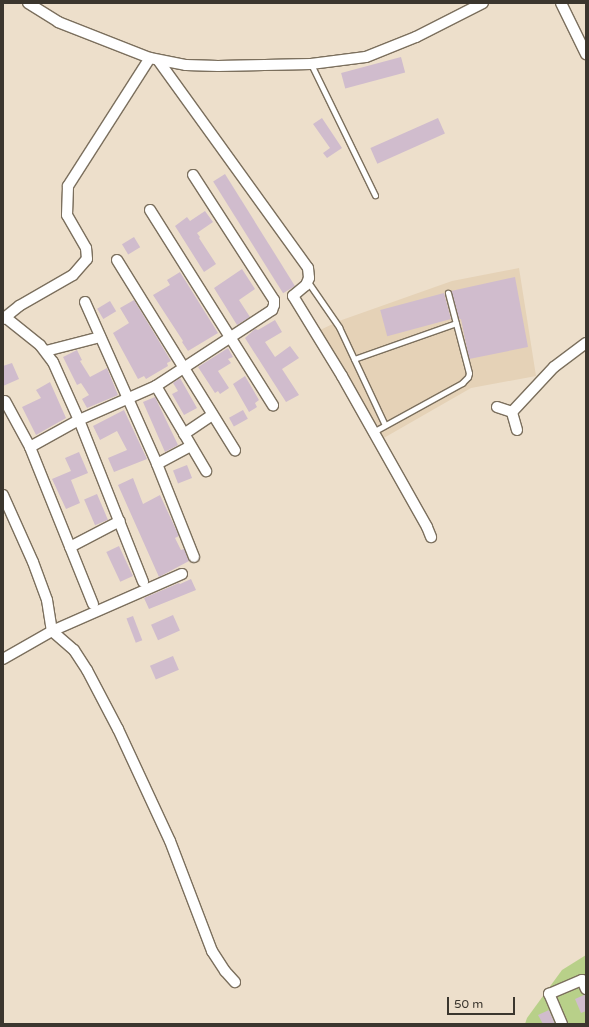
<!DOCTYPE html>
<style>
body{margin:0}
#map{position:relative;width:589px;height:1027px;overflow:hidden;background:#eddfcb;font-family:"Varela Round",sans-serif}
div>[style]{position:absolute}
[style*='--x']{left:calc(var(--x)*1px);top:calc(var(--y)*1px);width:calc(var(--w)*1px);rotate:calc(var(--a)*1deg)}
.built>*{inset:0;background:#e5d2b7}
.green>*{inset:0;background:#b8d089}
.building>*{inset:0;background:#d0bccd;transform-origin:0 0}
.roads{filter:drop-shadow(1px 0 #7b6f5d) drop-shadow(-1px 0 #7b6f5d) drop-shadow(0 1px #7b6f5d) drop-shadow(0 -1px #7b6f5d)}
.lane>*{height:5px;margin:-2.5px;padding:0 2.5px;transform-origin:2.5px;border-radius:2.5px;background:#fff}
.street>*{height:10px;margin:-5px;padding:0 5px;transform-origin:5px;border-radius:5px;background:#fff}
span{translate:-50% -50%;white-space:nowrap;text-align:center;line-height:1.15;-webkit-text-stroke:3px #eddfcb;paint-order:stroke}
.frame{position:absolute;inset:0;border:4px solid #3b362e;pointer-events:none}
.scale{position:absolute;left:447px;top:997px;width:68px;height:18px;box-sizing:border-box;border:2px solid #3b362e;border-top:0;padding-left:5px;font-size:12px;line-height:14px;white-space:nowrap;color:#3b362e;-webkit-text-stroke:3px #eddfcb;paint-order:stroke}
</style>
<div id="map">
<div class="built">
<i style="clip-path:polygon(519px 268px,536px 376px,471px 388px,382px 439px,318px 331px,339px 321px,452px 281px)"></i>
</div>
<div class="green">
<i style="clip-path:polygon(586px 955px,586px 1024px,525px 1024px,527px 1018px,562px 970px)"></i>
</div>
<div class="building">
<i style="left:401px;top:57px;width:16px;height:62px;rotate:75deg"></i>
<i style="clip-path:polygon(322px 118px,342px 148px,327px 158px,323px 153px,330px 148px,313px 124px)"></i>
<i style="left:438px;top:118px;width:17px;height:74px;rotate:66deg"></i>
<i style="left:225px;top:174px;width:132px;height:14px;rotate:58deg"></i>
<i style="clip-path:polygon(205px 211px,213px 222px,197px 233px,200px 237px,199px 238px,216px 264px,204px 272px,175px 226px,187px 217px,190px 221px)"></i>
<i style="left:134px;top:237px;width:12px;height:14px;rotate:59deg"></i>
<i style="clip-path:polygon(242px 269px,255px 289px,239px 300px,250px 317px,237px 325px,214px 288px)"></i>
<i style="clip-path:polygon(180px 272px,218px 333px,188px 351px,182px 342px,183px 341px,153px 295px,170px 285px,167px 280px)"></i>
<i style="clip-path:polygon(515px 277px,528px 347px,469px 359px,461px 319px,459px 319px,451px 291px)"></i>
<i style="left:444px;top:293px;width:27px;height:66px;rotate:75deg"></i>
<i style="clip-path:polygon(134px 300px,171px 361px,167px 363px,168px 366px,146px 379px,144px 376px,138px 379px,113px 333px,129px 323px,120px 308px)"></i>
<i style="left:110px;top:301px;width:12px;height:15px;rotate:59deg"></i>
<i style="clip-path:polygon(275px 320px,282px 332px,265px 342px,275px 357px,290px 346px,299px 358px,282px 369px,299px 395px,286px 402px,245px 338px,255px 329px,258px 330px)"></i>
<i style="clip-path:polygon(228px 348px,233px 357px,228px 359px,231px 363px,218px 371px,229px 388px,220px 394px,218px 391px,215px 393px,198px 367px)"></i>
<i style="clip-path:polygon(77px 350px,82px 360px,80px 361px,90px 377px,107px 368px,118px 395px,87px 408px,82px 399px,89px 395px,81px 383px,77px 385px,63px 357px)"></i>
<i style="clip-path:polygon(12px 363px,19px 379px,3px 386px,3px 366px)"></i>
<i style="clip-path:polygon(245px 376px,259px 400px,255px 403px,257px 407px,249px 412px,233px 384px)"></i>
<i style="clip-path:polygon(180px 378px,197px 408px,184px 415px,172px 394px,178px 391px,173px 383px)"></i>
<i style="clip-path:polygon(50px 382px,66px 418px,36px 435px,22px 407px,41px 398px,36px 390px)"></i>
<i style="clip-path:polygon(155px 397px,178px 445px,165px 452px,143px 402px)"></i>
<i style="clip-path:polygon(124px 410px,147px 459px,114px 472px,108px 458px,127px 450px,117px 431px,100px 440px,93px 426px)"></i>
<i style="left:243px;top:410px;width:10px;height:16px;rotate:61deg"></i>
<i style="clip-path:polygon(79px 452px,88px 473px,71px 480px,80px 503px,66px 509px,52px 479px,71px 471px,65px 458px)"></i>
<i style="left:187px;top:465px;width:14px;height:15px;rotate:69deg"></i>
<i style="clip-path:polygon(133px 478px,143px 504px,160px 495px,179px 536px,175px 538px,181px 550px,184px 549px,189px 561px,159px 577px,118px 485px)"></i>
<i style="left:97px;top:494px;width:28px;height:14px;rotate:67deg"></i>
<i style="left:119px;top:546px;width:33px;height:14px;rotate:65deg"></i>
<i style="clip-path:polygon(191px 579px,196px 590px,149px 609px,144px 598px,179px 583px,180px 584px)"></i>
<i style="left:173px;top:615px;width:17px;height:24px;rotate:66deg"></i>
<i style="left:133px;top:616px;width:26px;height:7px;rotate:69deg"></i>
<i style="left:173px;top:656px;width:15px;height:25px;rotate:67deg"></i>
<i style="clip-path:polygon(584px 995px,586px 995px,586px 1011px,581px 1013px,575px 999px)"></i>
<i style="clip-path:polygon(549px 1010px,555px 1024px,543px 1024px,538px 1015px)"></i>
</div>
<div class="roads">
<div class="lane">
<i style="--x:311;--y:64;--w:146;--a:64"></i>
<i style="--x:308;--y:282;--w:55;--a:55.4"></i>
<i style="--x:339;--y:327;--w:108;--a:64.9"></i>
<i style="--x:354;--y:359;--w:108;--a:-19.4"></i>
<i style="--x:373;--y:432;--w:102;--a:-28.8"></i>
<i style="--x:462;--y:383;--w:8;--a:-45"></i>
<i style="--x:468;--y:377;--w:4;--a:-76"></i>
<i style="--x:469;--y:373;--w:83;--a:-104.7"></i>
</div>
<div class="street">
<i style="--x:28;--y:3;--w:36;--a:32"></i>
<i style="--x:58;--y:22;--w:99;--a:21.4"></i>
<i style="--x:150;--y:58;--w:37;--a:11"></i>
<i style="--x:186;--y:65;--w:32;--a:2"></i>
<i style="--x:218;--y:66;--w:93;--a:-1.2"></i>
<i style="--x:311;--y:64;--w:55;--a:-7.3"></i>
<i style="--x:366;--y:57;--w:54;--a:-21.8"></i>
<i style="--x:416;--y:37;--w:75;--a:-26.9"></i>
<i style="--x:561;--y:3;--w:57;--a:63.9"></i>
<i style="--x:158;--y:60;--w:256;--a:54.2"></i>
<i style="--x:308;--y:268;--w:10;--a:84"></i>
<i style="--x:309;--y:278;--w:8;--a:113"></i>
<i style="--x:306;--y:285;--w:17;--a:140"></i>
<i style="--x:293;--y:296;--w:94;--a:58.5"></i>
<i style="--x:342;--y:376;--w:173;--a:60.6"></i>
<i style="--x:427;--y:527;--w:11;--a:68"></i>
<i style="--x:150;--y:210;--w:231;--a:57.8"></i>
<i style="--x:117;--y:260;--w:224;--a:58.2"></i>
<i style="--x:85;--y:302;--w:177;--a:66"></i>
<i style="--x:157;--y:464;--w:100;--a:68.3"></i>
<i style="--x:5;--y:317;--w:45;--a:38.7"></i>
<i style="--x:40;--y:345;--w:21;--a:53"></i>
<i style="--x:53;--y:362;--w:64;--a:65.9"></i>
<i style="--x:79;--y:420;--w:174;--a:68.4"></i>
<i style="--x:3;--y:319;--w:21;--a:-39"></i>
<i style="--x:19;--y:306;--w:62;--a:-29.9"></i>
<i style="--x:73;--y:275;--w:21;--a:-49"></i>
<i style="--x:87;--y:259;--w:11;--a:-95"></i>
<i style="--x:86;--y:248;--w:38;--a:-120"></i>
<i style="--x:67;--y:215;--w:29;--a:-88"></i>
<i style="--x:68;--y:186;--w:152;--a:-57.4"></i>
<i style="--x:46;--y:351;--w:56;--a:-14.5"></i>
<i style="--x:156;--y:386;--w:99;--a:59.5"></i>
<i style="--x:5;--y:401;--w:52;--a:61.5"></i>
<i style="--x:497;--y:407;--w:16;--a:18"></i>
<i style="--x:517;--y:430;--w:19;--a:-106"></i>
<i style="--x:512;--y:412;--w:62;--a:-47"></i>
<i style="--x:554;--y:367;--w:40;--a:-37"></i>
<i style="--x:184;--y:434;--w:34;--a:-34"></i>
<i style="--x:157;--y:464;--w:38;--a:-28"></i>
<i style="--x:3;--y:495;--w:73;--a:65.9"></i>
<i style="--x:33;--y:562;--w:40;--a:69.8"></i>
<i style="--x:47;--y:600;--w:31;--a:81"></i>
<i style="--x:52;--y:631;--w:29;--a:41"></i>
<i style="--x:74;--y:650;--w:24;--a:57"></i>
<i style="--x:87;--y:670;--w:67;--a:62.3"></i>
<i style="--x:118;--y:729;--w:123;--a:65.1"></i>
<i style="--x:170;--y:841;--w:118;--a:69.1"></i>
<i style="--x:212;--y:951;--w:24;--a:57"></i>
<i style="--x:225;--y:971;--w:15;--a:48"></i>
<i style="--x:70;--y:547;--w:56;--a:-27.5"></i>
<i style="--x:93;--y:604;--w:169;--a:-111.9"></i>
<i style="--x:30;--y:447;--w:56;--a:-28.9"></i>
<i style="--x:79;--y:420;--w:84;--a:-23.8"></i>
<i style="--x:156;--y:386;--w:139;--a:-33.2"></i>
<i style="--x:272;--y:310;--w:5;--a:-68"></i>
<i style="--x:274;--y:305;--w:5;--a:-90"></i>
<i style="--x:274;--y:300;--w:149;--a:-122.9"></i>
<i style="--x:3;--y:659;--w:56;--a:-29.7"></i>
<i style="--x:52;--y:631;--w:142;--a:-23.7"></i>
<i style="--x:562;--y:1024;--w:33;--a:-113"></i>
<i style="--x:549;--y:994;--w:36;--a:-23"></i>
<i style="--x:582;--y:980;--w:10;--a:66"></i>
</div>
</div>
<div class="frame"></div>
<div class="scale">50 m</div>
</div>
